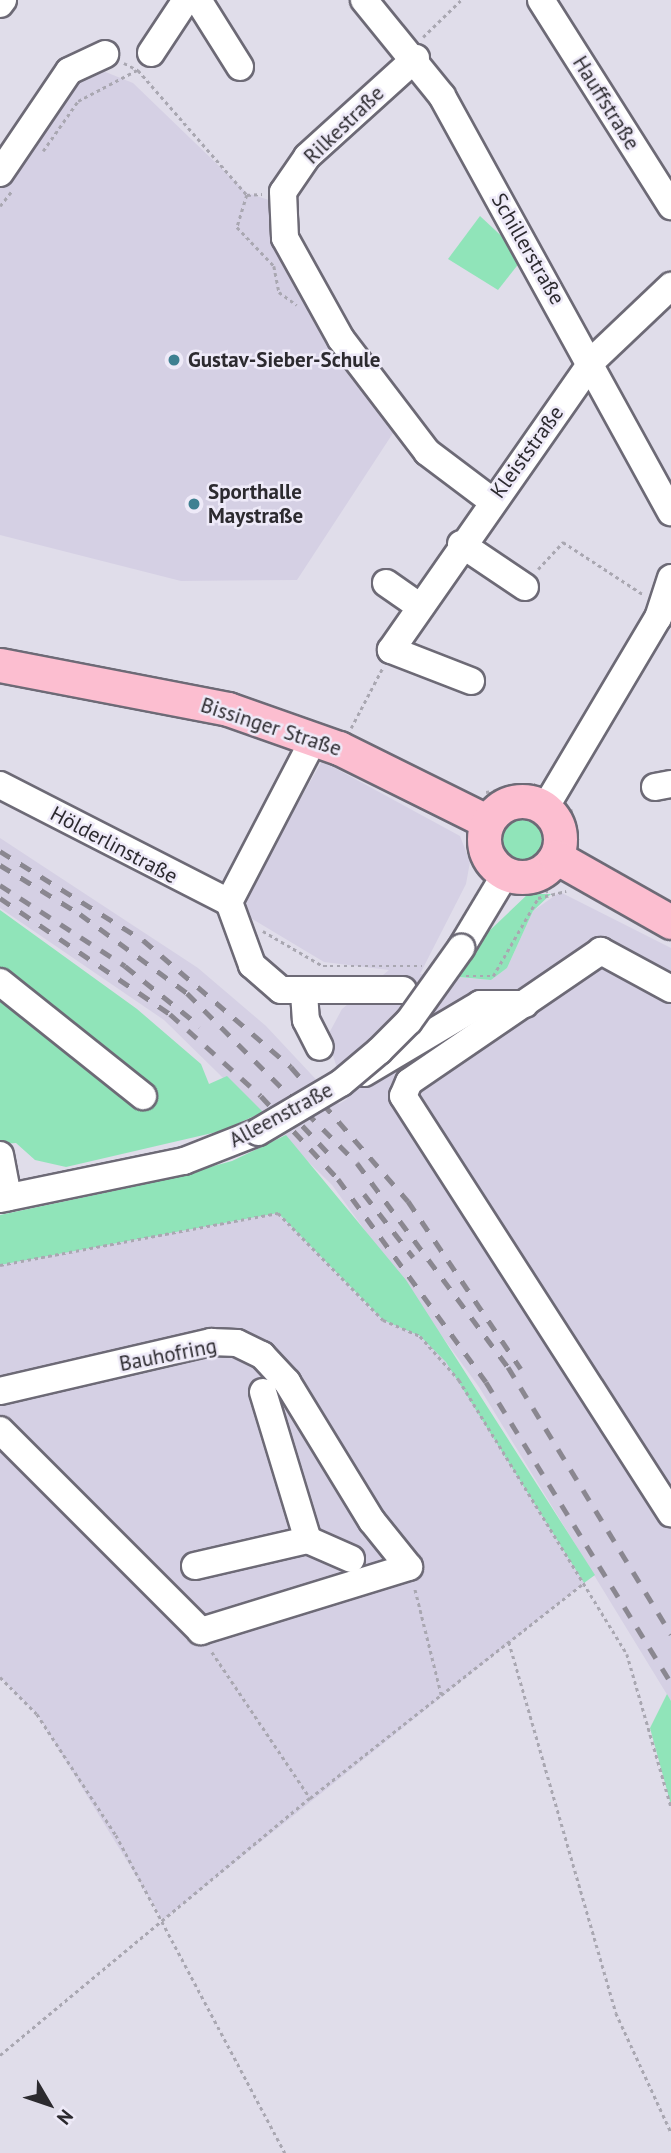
<!DOCTYPE html>
<meta charset="utf-8">
<style>
body{margin:0}
#map{position:relative;width:671px;height:2153px;overflow:hidden;background:#e0ddea;font-family:"PT Sans",sans-serif}
div>[style]{position:absolute}
[style*='--x']{left:calc(var(--x)*1px);top:calc(var(--y)*1px);width:calc(var(--w)*1px);rotate:calc(var(--a)*1deg)}
.built>*{inset:0;background:#d5d0e4}
.green>*{inset:0;background:#90e4b9}
.round{border-radius:50%}
.path>*{height:2.5px;margin-top:-1.25px;transform-origin:0;background:repeating-linear-gradient(90deg,#a9a7b1 0 3.5px,transparent 0 7px)}
.roads{filter:drop-shadow(2px 0 #6d6a76) drop-shadow(-2px 0 #6d6a76) drop-shadow(0 2px #6d6a76) drop-shadow(0 -2px #6d6a76)}
.minor>*{height:26px;margin:-13px;padding:0 13px;transform-origin:13px;border-radius:13px;background:#fff}
.major>*{height:33px;margin:-16.5px;padding:0 16.5px;transform-origin:16.5px;border-radius:16.5px;background:#fcbed0}
.major>.ring{margin:-16.5px;padding:0;box-sizing:content-box;background:none;border:33px solid #fcbed0;border-radius:50%}
.rail>*{height:5px;margin-top:-2.5px;transform-origin:0;background:repeating-linear-gradient(90deg,#8a8790 0 12px,transparent 0 24px)}
.bridges{filter:drop-shadow(2px 0 #6d6a76) drop-shadow(-2px 0 #6d6a76) drop-shadow(0 2px #6d6a76) drop-shadow(0 -2px #6d6a76)}
.minor-bridge>*{height:26px;margin:-13px;padding:0 13px;transform-origin:13px;border-radius:13px;background:#fff}
.dots>*{width:19px;height:19px;translate:-50% -50%;box-sizing:border-box;border:4px solid #eeeaf8;border-radius:50%}
span{translate:-50% -50%;white-space:nowrap;text-align:center;line-height:1.15;-webkit-text-stroke:5px #eeeaf8;paint-order:stroke}
.street-label{font-size:21px;color:#2c2a2f}
.poi-label{font-size:21px;color:#2c2a2f;font-weight:700}
.left{translate:0 -50%;text-align:left}
.north{position:absolute;left:14px;top:2069px;width:70px;height:70px;-webkit-text-stroke:5px #eeeaf8;paint-order:stroke;rotate:129deg;font-size:19px;font-weight:700;line-height:28px;text-align:center;color:#2c2a2f}
.north::after{content:'';display:block;margin:auto;width:24px;height:32px;background:#2c2a2f;clip-path:polygon(50% 0,100% 100%,50% 72%,0 100%)}
</style>
<div id="map">
<div class="built">
<i style="clip-path:polygon(103px 71px,133px 83px,247px 193px,269px 200px,277px 248px,299px 293px,397px 427px,297px 580px,181px 581px,0 535px,0 184px,64px 90px)"></i>
<i style="clip-path:polygon(322px 761px,460px 836px,470px 862px,466px 884px,420px 974px,491px 980px,507px 968px,533px 911px,560px 892px,671px 948px,671px 1701px,479px 1387px,332px 1185px,164px 1020px,0 908px,0 838px,198px 968px,266px 1026px,339px 1104px,347px 1099px,327px 1037px,342px 1009px,389px 970px,324px 962px,249px 917px,243px 899px)"></i>
<i style="clip-path:polygon(278px 1213px,371px 1309px,420px 1336px,447px 1362px,584px 1583px,163px 1920px,37px 1714px,0 1677px,0 1265px)"></i>
</div>
<div class="green">
<i style="clip-path:polygon(480px 216px,524px 257px,498px 290px,448px 259px)"></i>
<i class="round" style="left:502px;top:820px;width:40px;height:40px"></i>
<i style="clip-path:polygon(528px 894px,551px 894px,533px 911px,507px 968px,491px 980px,459px 977px,486px 934px)"></i>
<i style="clip-path:polygon(0 910px,137px 1009px,201px 1064px,209px 1084px,227px 1076px,263px 1112px,221px 1131px,66px 1167px,35px 1160px,16px 1143px,0 1144px)"></i>
<i style="clip-path:polygon(286px 1135px,406px 1280px,595px 1575px,584px 1583px,446px 1362px,420px 1336px,383px 1320px,278px 1213px,0 1265px,0 1215px,151px 1183px,232px 1161px)"></i>
<i style="clip-path:polygon(667px 1694px,671px 1701px,671px 1805px,650px 1728px)"></i>
</div>
<div class="path">
<i style="--x:423;--y:37;--w:53;--a:-44.2"></i>
<i style="--x:124;--y:63;--w:16;--a:27"></i>
<i style="--x:138;--y:70;--w:166;--a:48.9"></i>
<i style="--x:247;--y:195;--w:15;--a:-4"></i>
<i style="--x:43;--y:151;--w:61;--a:-55"></i>
<i style="--x:78;--y:101;--w:69;--a:-27.7"></i>
<i style="--x:247;--y:195;--w:34;--a:107"></i>
<i style="--x:237;--y:227;--w:54;--a:46.5"></i>
<i style="--x:274;--y:266;--w:26;--a:79"></i>
<i style="--x:279;--y:292;--w:22;--a:36"></i>
<i style="--x:0;--y:206;--w:18;--a:-52"></i>
<i style="--x:538;--y:569;--w:37;--a:-47"></i>
<i style="--x:563;--y:542;--w:97;--a:33.2"></i>
<i style="--x:351;--y:728;--w:67;--a:-62.3"></i>
<i style="--x:486;--y:792;--w:50;--a:-9.3"></i>
<i style="--x:571;--y:809;--w:32;--a:77"></i>
<i style="--x:471;--y:843;--w:32;--a:76"></i>
<i style="--x:523;--y:889;--w:17;--a:-13"></i>
<i style="--x:540;--y:885;--w:11;--a:41"></i>
<i style="--x:263;--y:931;--w:69;--a:30.3"></i>
<i style="--x:323;--y:966;--w:99;--a:0"></i>
<i style="--x:466;--y:976;--w:27;--a:0"></i>
<i style="--x:493;--y:976;--w:90;--a:-60"></i>
<i style="--x:538;--y:898;--w:29;--a:-14"></i>
<i style="--x:0;--y:1265;--w:283;--a:-10.6"></i>
<i style="--x:278;--y:1213;--w:150;--a:45.5"></i>
<i style="--x:383;--y:1320;--w:40;--a:23.4"></i>
<i style="--x:420;--y:1336;--w:59;--a:48.4"></i>
<i style="--x:459;--y:1380;--w:321;--a:58.5"></i>
<i style="--x:627;--y:1654;--w:158;--a:73.9"></i>
<i style="--x:509;--y:1642;--w:386;--a:73.9"></i>
<i style="--x:616;--y:2013;--w:131;--a:65.2"></i>
<i style="--x:212;--y:1652;--w:176;--a:56.1"></i>
<i style="--x:310;--y:1798;--w:167;--a:-38.2"></i>
<i style="--x:441;--y:1695;--w:111;--a:-104"></i>
<i style="--x:0;--y:1677;--w:52;--a:45"></i>
<i style="--x:37;--y:1714;--w:145;--a:56.9"></i>
<i style="--x:116;--y:1835;--w:360;--a:62"></i>
<i style="--x:441;--y:1695;--w:182;--a:-38.1"></i>
<i style="--x:0;--y:2055;--w:403;--a:-39.7"></i>
</div>
<div class="roads">
<div class="minor">
<i style="--x:198;--y:0;--w:79;--a:57.9"></i>
<i style="--x:364;--y:0;--w:124;--a:50.9"></i>
<i style="--x:442;--y:96;--w:475;--a:61.2"></i>
<i style="--x:541;--y:0;--w:244;--a:57.7"></i>
<i style="--x:0;--y:4;--w:5;--a:-53"></i>
<i style="--x:151;--y:53;--w:64;--a:-56.6"></i>
<i style="--x:416;--y:58;--w:147;--a:137.8"></i>
<i style="--x:307;--y:157;--w:42;--a:124.4"></i>
<i style="--x:283;--y:192;--w:46;--a:87.5"></i>
<i style="--x:285;--y:238;--w:115;--a:61"></i>
<i style="--x:341;--y:339;--w:142;--a:52.7"></i>
<i style="--x:427;--y:452;--w:81;--a:37"></i>
<i style="--x:0;--y:173;--w:123;--a:-55.9"></i>
<i style="--x:69;--y:71;--w:40;--a:-25"></i>
<i style="--x:461;--y:544;--w:77;--a:33.9"></i>
<i style="--x:386;--y:583;--w:40;--a:34.9"></i>
<i style="--x:471;--y:681;--w:86;--a:-158.8"></i>
<i style="--x:391;--y:650;--w:353;--a:-55.1"></i>
<i style="--x:593;--y:360;--w:108;--a:-43.5"></i>
<i style="--x:0;--y:785;--w:257;--a:27.1"></i>
<i style="--x:229;--y:902;--w:186;--a:-62.5"></i>
<i style="--x:655;--y:787;--w:16;--a:-11"></i>
<i style="--x:545;--y:808;--w:221;--a:-59.3"></i>
<i style="--x:658;--y:618;--w:42;--a:-72"></i>
<i style="--x:229;--y:902;--w:67;--a:69.9"></i>
<i style="--x:252;--y:965;--w:38;--a:41"></i>
<i style="--x:281;--y:990;--w:122;--a:0"></i>
<i style="--x:461;--y:948;--w:87;--a:-59"></i>
<i style="--x:0;--y:982;--w:183;--a:38.6"></i>
<i style="--x:671;--y:989;--w:80;--a:-151.5"></i>
<i style="--x:601;--y:951;--w:232;--a:145.7"></i>
<i style="--x:409;--y:1082;--w:15;--a:113"></i>
<i style="--x:403;--y:1096;--w:496;--a:57.3"></i>
<i style="--x:304;--y:993;--w:27;--a:86"></i>
<i style="--x:306;--y:1020;--w:30;--a:63"></i>
<i style="--x:364;--y:1073;--w:135;--a:-30.7"></i>
<i style="--x:480;--y:1004;--w:45;--a:0"></i>
<i style="--x:0;--y:1155;--w:43;--a:79.2"></i>
<i style="--x:0;--y:1199;--w:188;--a:-11.7"></i>
<i style="--x:184;--y:1161;--w:79;--a:-21.4"></i>
<i style="--x:0;--y:1391;--w:217;--a:-13.1"></i>
<i style="--x:211;--y:1342;--w:26;--a:2"></i>
<i style="--x:237;--y:1343;--w:28;--a:26"></i>
<i style="--x:262;--y:1355;--w:37;--a:47"></i>
<i style="--x:287;--y:1382;--w:163;--a:58.6"></i>
<i style="--x:372;--y:1521;--w:59;--a:51.2"></i>
<i style="--x:409;--y:1567;--w:218;--a:162.9"></i>
<i style="--x:201;--y:1631;--w:284;--a:-135"></i>
<i style="--x:263;--y:1392;--w:155;--a:73.1"></i>
<i style="--x:195;--y:1566;--w:116;--a:-13"></i>
<i style="--x:308;--y:1540;--w:47;--a:23.8"></i>
</div>
<div class="major">
<i style="--x:0;--y:665;--w:232;--a:10.9"></i>
<i style="--x:228;--y:709;--w:118;--a:19.4"></i>
<i style="--x:339;--y:748;--w:166;--a:26.4"></i>
<i class="ring" style="left:484px;top:801px;width:43px;height:43px"></i>
<i style="--x:556;--y:857;--w:132;--a:29.5"></i>
</div>
</div>
<div class="rail">
<i style="--x:0;--y:851;--w:168;--a:31.9"></i>
<i style="--x:143;--y:940;--w:195;--a:40.6"></i>
<i style="--x:291;--y:1067;--w:178;--a:48.9"></i>
<i style="--x:408;--y:1201;--w:202;--a:56.1"></i>
<i style="--x:0;--y:865;--w:94;--a:31.5"></i>
<i style="--x:80;--y:914;--w:133;--a:36.4"></i>
<i style="--x:187;--y:993;--w:240;--a:45"></i>
<i style="--x:357;--y:1163;--w:254;--a:53.5"></i>
<i style="--x:508;--y:1367;--w:313;--a:58.6"></i>
<i style="--x:0;--y:885;--w:149;--a:32.9"></i>
<i style="--x:125;--y:966;--w:96;--a:38.7"></i>
<i style="--x:0;--y:898;--w:206;--a:34.3"></i>
<i style="--x:170;--y:1014;--w:122;--a:42"></i>
<i style="--x:261;--y:1096;--w:113;--a:47.1"></i>
<i style="--x:338;--y:1179;--w:251;--a:53.9"></i>
<i style="--x:486;--y:1382;--w:353;--a:58.4"></i>
<i style="--x:286;--y:1108;--w:63;--a:46.9"></i>
<i style="--x:364;--y:1194;--w:80;--a:52.1"></i>
</div>
<div class="bridges">
<div class="minor-bridge">
<i style="--x:258;--y:1132;--w:96;--a:-30.6"></i>
<i style="--x:341;--y:1083;--w:50;--a:-40.1"></i>
<i style="--x:379;--y:1051;--w:42;--a:-45"></i>
<i style="--x:409;--y:1021;--w:90;--a:-54.5"></i>
</div>
</div>
<div class="dots">
<i style="left:174px;top:360px;background:#3e8091"></i>
<i style="left:194px;top:504px;background:#3e8091"></i>
</div>
<div class="street-label">
<span style="left:606px;top:103px;rotate:58deg">Hauffstraße</span>
<span style="left:344px;top:125px;rotate:-44deg">Rilkestraße</span>
<span style="left:528px;top:249px;rotate:60deg">Schillerstraße</span>
<span style="left:527px;top:452px;rotate:-54deg">Kleiststraße</span>
<span style="left:271px;top:727px;rotate:18deg">Bissinger Straße</span>
<span style="left:114px;top:845px;rotate:28deg">Hölderlinstraße</span>
<span style="left:281px;top:1115px;rotate:-28deg">Alleenstraße</span>
<span style="left:168px;top:1355px;rotate:-11deg">Bauhofring</span>
</div>
<div class="poi-label">
<span class="left" style="left:188px;top:360px">Gustav-Sieber-Schule</span>
<span class="left" style="left:208px;top:504px">Sporthalle<br>Maystraße</span>
</div>
<div class="north">N</div>
</div>
